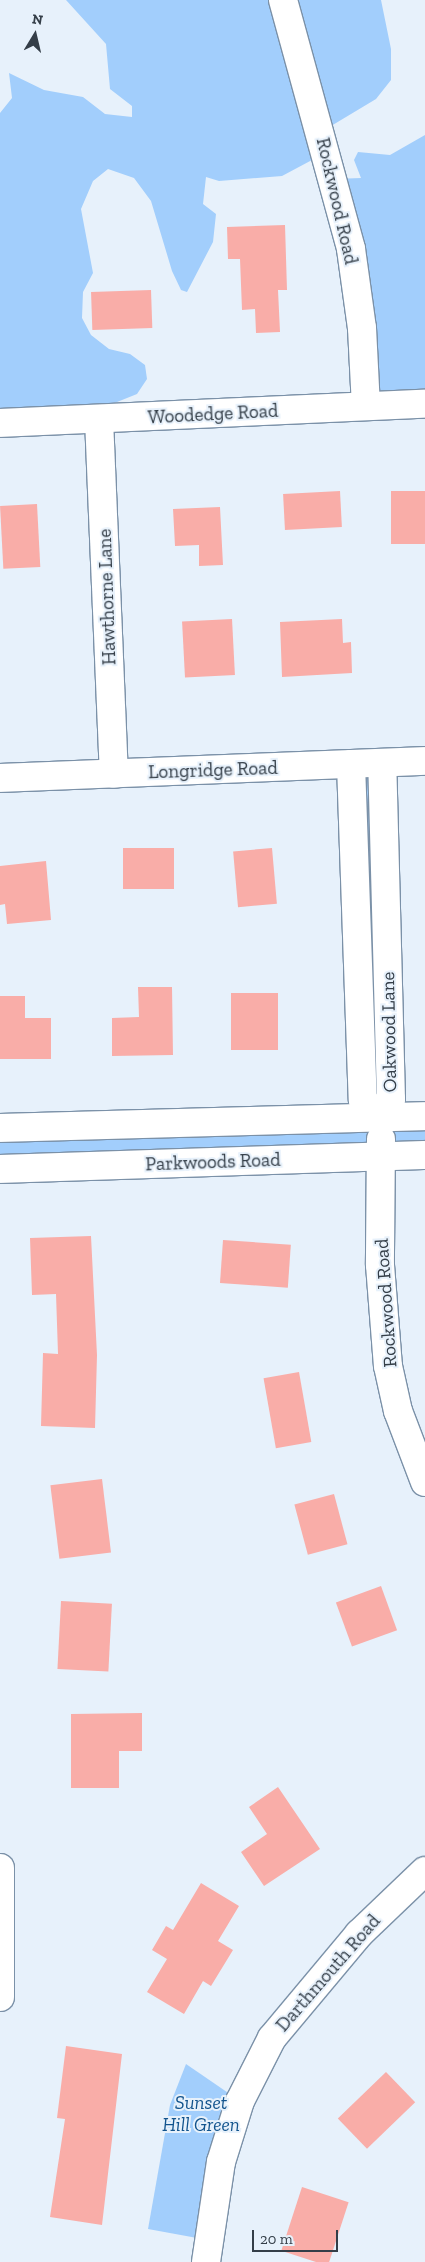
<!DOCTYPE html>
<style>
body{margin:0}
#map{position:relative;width:425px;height:2262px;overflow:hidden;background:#e7f1fb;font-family:"Zilla Slab",serif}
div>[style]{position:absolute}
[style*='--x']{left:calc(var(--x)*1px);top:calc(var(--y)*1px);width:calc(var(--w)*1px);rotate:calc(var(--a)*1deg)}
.green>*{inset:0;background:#a2cefc}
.building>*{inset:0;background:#f9ada8;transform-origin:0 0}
.roads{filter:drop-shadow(1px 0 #7b91a8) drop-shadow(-1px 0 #7b91a8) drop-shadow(0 1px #7b91a8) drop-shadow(0 -1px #7b91a8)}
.street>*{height:28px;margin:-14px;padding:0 14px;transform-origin:14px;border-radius:14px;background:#fff}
span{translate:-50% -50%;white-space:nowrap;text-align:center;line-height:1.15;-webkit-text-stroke:4px #e7f1fb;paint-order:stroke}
.street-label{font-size:19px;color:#343e48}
.park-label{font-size:19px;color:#11538d;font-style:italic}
.north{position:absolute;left:10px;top:10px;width:50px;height:50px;-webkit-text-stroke:4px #e7f1fb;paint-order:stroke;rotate:9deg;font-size:14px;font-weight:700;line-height:20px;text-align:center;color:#343e48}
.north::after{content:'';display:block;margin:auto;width:18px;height:22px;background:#343e48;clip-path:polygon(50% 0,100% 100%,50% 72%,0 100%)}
.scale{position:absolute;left:252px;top:2230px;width:86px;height:22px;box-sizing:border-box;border:2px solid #343e48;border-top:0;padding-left:6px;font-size:15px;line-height:18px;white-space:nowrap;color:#343e48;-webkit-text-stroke:4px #e7f1fb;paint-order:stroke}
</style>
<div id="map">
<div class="green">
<i style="clip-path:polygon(66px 0,381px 0,391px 49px,391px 80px,376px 99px,321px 132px,312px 160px,282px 176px,219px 181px,206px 177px,203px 204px,216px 214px,213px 242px,187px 292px,181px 290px,172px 271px,151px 201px,134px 178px,108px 169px,93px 181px,81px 209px,93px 273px,83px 292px,82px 318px,91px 335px,109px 349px,130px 354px,145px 365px,147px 379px,137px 394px,107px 406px,0 423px,0 113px,12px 98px,9px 73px,44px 90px,83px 97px,105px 114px,132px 117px,132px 106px,110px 89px,106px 44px)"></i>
<i style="clip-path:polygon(425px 135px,425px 404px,366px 406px,334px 179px,361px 178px,354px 160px,358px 152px,390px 155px)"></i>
<i style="clip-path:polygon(382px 763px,391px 1099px,425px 1116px,425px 1155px,0 1169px,0 1128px,380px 1118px,363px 1100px,351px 764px)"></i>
<i style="clip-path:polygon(186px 2064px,240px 2101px,208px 2240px,148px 2229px,170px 2105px)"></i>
</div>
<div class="building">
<i style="clip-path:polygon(285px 225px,287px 290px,278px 290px,280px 332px,256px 333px,255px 309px,242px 310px,240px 259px,228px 259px,227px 227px)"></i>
<i style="left:151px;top:290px;width:38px;height:60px;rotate:88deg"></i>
<i style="left:340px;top:491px;width:36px;height:57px;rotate:87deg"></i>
<i style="left:425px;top:491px;width:53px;height:34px;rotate:90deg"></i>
<i style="left:37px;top:504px;width:63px;height:37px;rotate:87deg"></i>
<i style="clip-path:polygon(220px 507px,223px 565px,199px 566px,199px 545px,175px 546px,173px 509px)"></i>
<i style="left:232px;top:619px;width:56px;height:50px;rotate:87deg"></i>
<i style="clip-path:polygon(342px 619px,343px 643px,351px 642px,352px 673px,282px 677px,280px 622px)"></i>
<i style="left:123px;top:848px;width:51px;height:41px"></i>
<i style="left:272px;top:848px;width:56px;height:39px;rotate:85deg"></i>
<i style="clip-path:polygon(46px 861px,51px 920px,7px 924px,5px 904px,0 905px,0 866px)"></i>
<i style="clip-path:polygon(138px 987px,172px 987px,173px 1055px,112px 1056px,112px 1018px,139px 1017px)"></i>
<i style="left:278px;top:993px;width:57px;height:47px;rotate:90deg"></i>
<i style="clip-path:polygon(0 996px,25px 996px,25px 1018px,51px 1018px,51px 1059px,0 1059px)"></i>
<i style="clip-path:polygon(91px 1236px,97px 1355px,95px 1428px,41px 1426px,43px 1353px,58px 1354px,56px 1294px,32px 1295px,30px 1238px)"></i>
<i style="left:223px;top:1240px;width:68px;height:43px;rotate:4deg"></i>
<i style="left:299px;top:1372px;width:71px;height:36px;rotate:80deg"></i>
<i style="left:102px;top:1479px;width:74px;height:52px;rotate:83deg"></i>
<i style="left:334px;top:1494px;width:52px;height:41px;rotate:75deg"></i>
<i style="left:381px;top:1586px;width:47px;height:48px;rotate:70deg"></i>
<i style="left:61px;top:1601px;width:51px;height:68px;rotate:3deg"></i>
<i style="clip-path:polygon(142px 1713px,142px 1751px,119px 1751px,119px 1788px,71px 1788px,71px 1714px)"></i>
<i style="clip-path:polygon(278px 1787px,320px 1849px,264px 1886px,241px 1852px,267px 1834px,249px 1807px)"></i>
<i style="clip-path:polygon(201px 1883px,239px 1906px,218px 1941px,233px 1950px,211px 1986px,203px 1981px,184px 2014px,147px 1992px,167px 1959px,152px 1950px,166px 1926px,173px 1930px)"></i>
<i style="clip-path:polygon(66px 2046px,122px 2054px,102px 2225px,50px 2217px,65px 2119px,57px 2118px)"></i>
<i style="left:386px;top:2072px;width:42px;height:67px;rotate:46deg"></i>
<i style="left:302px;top:2187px;width:49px;height:67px;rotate:18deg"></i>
</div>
<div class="roads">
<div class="street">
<i style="--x:283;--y:0;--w:258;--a:74.7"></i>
<i style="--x:351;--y:249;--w:80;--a:82.1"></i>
<i style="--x:362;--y:328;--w:78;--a:87.1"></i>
<i style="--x:99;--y:419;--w:355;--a:87.6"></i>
<i style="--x:0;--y:423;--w:425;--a:-2.6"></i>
<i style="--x:351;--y:764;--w:336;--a:88"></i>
<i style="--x:363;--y:1100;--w:25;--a:47"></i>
<i style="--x:380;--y:1118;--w:22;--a:-60"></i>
<i style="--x:391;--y:1099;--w:336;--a:-91.5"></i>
<i style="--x:0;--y:778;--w:425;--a:-2.3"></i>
<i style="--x:0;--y:1128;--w:425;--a:-1.6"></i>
<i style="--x:381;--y:1139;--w:126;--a:90.5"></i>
<i style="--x:380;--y:1265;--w:101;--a:85.5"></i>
<i style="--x:388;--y:1366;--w:46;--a:77.5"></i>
<i style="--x:398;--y:1411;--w:76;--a:69.2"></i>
<i style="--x:0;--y:1169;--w:425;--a:-1.9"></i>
<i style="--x:0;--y:1868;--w:129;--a:90"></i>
<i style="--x:206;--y:2262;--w:101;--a:-81.5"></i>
<i style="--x:221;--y:2162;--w:64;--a:-72.7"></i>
<i style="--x:240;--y:2101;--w:71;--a:-63.1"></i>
<i style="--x:272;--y:2038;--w:136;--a:-50.1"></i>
<i style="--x:359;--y:1934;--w:91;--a:-43.7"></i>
</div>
</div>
<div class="street-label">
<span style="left:337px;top:201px;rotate:77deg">Rockwood Road</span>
<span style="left:213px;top:414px;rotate:-3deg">Woodedge Road</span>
<span style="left:107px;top:597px;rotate:-92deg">Hawthorne Lane</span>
<span style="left:213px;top:770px;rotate:-2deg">Longridge Road</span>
<span style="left:389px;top:1032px;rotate:-91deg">Oakwood Lane</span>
<span style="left:213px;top:1162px;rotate:-2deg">Parkwoods Road</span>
<span style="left:386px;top:1303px;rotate:-94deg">Rockwood Road</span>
<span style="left:328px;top:1973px;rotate:-49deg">Darthmouth Road</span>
</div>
<div class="park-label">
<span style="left:201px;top:2114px">Sunset<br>Hill Green</span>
</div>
<div class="north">N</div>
<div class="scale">20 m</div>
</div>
